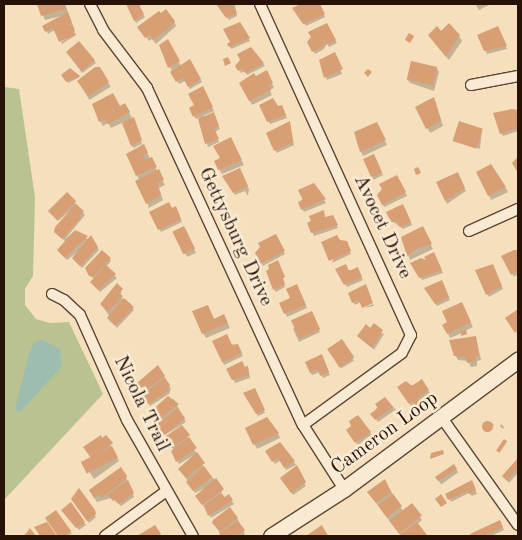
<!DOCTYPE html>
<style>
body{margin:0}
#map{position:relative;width:522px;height:540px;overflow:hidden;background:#f6dfbc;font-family:"Old Standard TT",serif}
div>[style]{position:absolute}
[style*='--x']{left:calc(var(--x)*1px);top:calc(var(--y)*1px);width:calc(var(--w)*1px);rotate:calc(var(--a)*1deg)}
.green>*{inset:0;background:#bac292}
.water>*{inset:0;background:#9dbdaf}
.shadow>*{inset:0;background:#0003;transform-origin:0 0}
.building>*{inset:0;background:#d89e74;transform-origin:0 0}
.round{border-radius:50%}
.roads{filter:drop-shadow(1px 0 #5c4534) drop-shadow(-1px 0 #5c4534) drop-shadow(0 1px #5c4534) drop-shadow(0 -1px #5c4534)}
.street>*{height:10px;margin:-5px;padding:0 5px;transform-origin:5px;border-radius:5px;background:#f9ead3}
.secondary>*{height:15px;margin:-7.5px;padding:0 7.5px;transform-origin:7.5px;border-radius:7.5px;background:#f9ead3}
span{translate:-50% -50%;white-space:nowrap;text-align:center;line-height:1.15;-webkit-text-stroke:5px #f9ead3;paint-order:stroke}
.street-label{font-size:20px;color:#281207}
.frame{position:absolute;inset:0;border:5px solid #281207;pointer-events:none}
</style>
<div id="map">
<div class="green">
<i style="clip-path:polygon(4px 87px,19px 89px,35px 197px,33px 276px,25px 289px,25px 305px,36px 319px,50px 323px,69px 322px,103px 394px,4px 500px)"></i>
</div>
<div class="water">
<i style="clip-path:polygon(42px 340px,60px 349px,62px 366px,20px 412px,15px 409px,30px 350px,34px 343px)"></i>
</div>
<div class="shadow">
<i style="clip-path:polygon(38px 4px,65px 4px,75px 31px,60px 40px,55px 30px,48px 34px,44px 26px,62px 16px,45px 20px)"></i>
<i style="clip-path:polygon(127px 4px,141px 4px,139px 8px,145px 17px,136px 23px)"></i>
<i style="clip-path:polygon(219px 4px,235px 4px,237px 16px,229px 20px)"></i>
<i style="clip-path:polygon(304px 4px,319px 4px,325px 17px,306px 26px,293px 9px)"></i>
<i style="clip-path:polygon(475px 4px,491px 4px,479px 10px)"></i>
<i style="clip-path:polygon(174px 21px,176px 26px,156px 44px,152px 39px,149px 41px,142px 32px)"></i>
<i style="clip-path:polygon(239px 23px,250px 41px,231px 49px,229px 44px)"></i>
<i style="clip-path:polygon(327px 24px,337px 43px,329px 47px,327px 43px,324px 49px,315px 54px,309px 42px)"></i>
<i style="clip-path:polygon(499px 31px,507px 49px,487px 54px,479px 36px)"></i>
<i style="clip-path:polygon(441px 32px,459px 36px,462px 41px,449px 60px,429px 36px)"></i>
<i style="clip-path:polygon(76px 33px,76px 35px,62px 44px,61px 42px)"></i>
<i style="clip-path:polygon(168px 41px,181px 66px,190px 61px,202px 82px,190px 89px,185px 81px,179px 84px,161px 50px,161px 45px)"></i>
<i style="clip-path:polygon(79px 42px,96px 63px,82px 73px,68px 54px)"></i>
<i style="clip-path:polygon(251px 49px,265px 66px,247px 75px,245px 71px,241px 73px,237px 66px)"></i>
<i style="clip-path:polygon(336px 56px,342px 74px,327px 80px,326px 77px)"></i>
<i style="left:99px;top:68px;width:22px;height:25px;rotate:58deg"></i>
<i style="clip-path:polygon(437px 68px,439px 72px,434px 91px,410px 83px,407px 79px)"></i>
<i style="clip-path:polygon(70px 70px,80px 77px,68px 83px,63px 75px)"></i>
<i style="clip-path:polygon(255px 77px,269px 77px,274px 88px,270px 90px,272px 95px,252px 105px,241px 84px)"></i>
<i style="clip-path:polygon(203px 88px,214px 111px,203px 116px,215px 117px,220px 129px,215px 132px,219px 142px,208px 147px,199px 118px,196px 119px,190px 108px,195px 106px)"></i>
<i style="clip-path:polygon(435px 100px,443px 126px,430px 133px,416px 107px)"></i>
<i style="clip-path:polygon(125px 104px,132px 118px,127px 122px,135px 122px,142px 144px,165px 185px,159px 188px,163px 200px,149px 208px,137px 175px,142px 144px,133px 148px,124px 122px,111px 128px,108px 123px,103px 126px,100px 121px)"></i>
<i style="clip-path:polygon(261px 105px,283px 109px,287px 118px,270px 124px)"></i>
<i style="clip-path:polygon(517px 111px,518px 131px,503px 136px,501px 133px)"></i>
<i style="clip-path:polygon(290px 123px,294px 145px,277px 153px,275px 150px)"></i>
<i style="clip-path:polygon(379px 128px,387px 145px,363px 156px,357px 143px)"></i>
<i style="clip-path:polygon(482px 130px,480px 149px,456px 141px)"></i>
<i style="clip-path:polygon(233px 143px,244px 165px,222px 174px,219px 169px,222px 158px)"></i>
<i style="clip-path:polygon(373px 156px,383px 175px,373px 180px,372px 178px)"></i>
<i style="clip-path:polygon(239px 169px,249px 189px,248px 196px,245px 191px,235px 195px,224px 177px)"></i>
<i style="clip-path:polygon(457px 174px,466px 191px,447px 204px,438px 183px)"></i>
<i style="clip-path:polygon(397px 176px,407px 196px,384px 207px,378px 195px)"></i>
<i style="clip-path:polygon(500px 178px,508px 192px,491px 200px,489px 196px)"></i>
<i style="clip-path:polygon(314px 185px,326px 203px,304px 212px,299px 203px)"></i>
<i style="clip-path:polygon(67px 193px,85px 215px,66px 238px,75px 231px,89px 240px,91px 237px,99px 250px,82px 268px,73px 259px,80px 250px,67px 260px,60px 253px,66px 242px,55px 232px,71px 210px,58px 221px,50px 211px)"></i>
<i style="clip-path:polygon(405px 209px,412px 225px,403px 229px,392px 221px)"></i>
<i style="clip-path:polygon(172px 210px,177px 210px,182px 222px,161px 232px,151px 213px)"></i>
<i style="clip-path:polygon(323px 212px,326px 218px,334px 219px,338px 228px,314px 236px,308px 223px)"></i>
<i style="clip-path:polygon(422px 228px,433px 249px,410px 260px,408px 255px)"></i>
<i style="clip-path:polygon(186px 230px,196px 253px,187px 257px,174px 232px)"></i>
<i style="clip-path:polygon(276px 235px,285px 254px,263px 266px,256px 254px)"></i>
<i style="clip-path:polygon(339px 242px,346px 242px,351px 254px,332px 263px)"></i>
<i style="clip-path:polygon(102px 251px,111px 261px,106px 267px,117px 278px,100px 292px,94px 285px,94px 279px,86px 271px)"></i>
<i style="clip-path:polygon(518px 252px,518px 274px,514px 277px,503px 256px)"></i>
<i style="clip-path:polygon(433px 254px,443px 273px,422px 280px,412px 264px,422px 263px)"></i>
<i style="clip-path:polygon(279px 265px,285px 287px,276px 292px,274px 289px)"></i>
<i style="clip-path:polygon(494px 268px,503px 289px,489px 297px,487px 294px)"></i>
<i style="clip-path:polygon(337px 269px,359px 271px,363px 280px,347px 287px)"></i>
<i style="clip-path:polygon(443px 284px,450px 300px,437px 306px,426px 288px)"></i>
<i style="clip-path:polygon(366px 286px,361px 302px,355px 305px,353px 302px)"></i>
<i style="clip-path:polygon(122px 290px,120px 296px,134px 310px,117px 328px,101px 304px)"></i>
<i style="clip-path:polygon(299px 290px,307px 308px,287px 317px,281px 304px,292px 299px)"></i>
<i style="clip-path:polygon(373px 304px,374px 306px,364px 308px)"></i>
<i style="clip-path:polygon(208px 306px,214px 320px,226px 320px,230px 328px,206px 338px,203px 333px)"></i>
<i style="clip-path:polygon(464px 308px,473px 327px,465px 331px,467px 335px,462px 333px,450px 338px,444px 325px)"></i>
<i style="clip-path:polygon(313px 315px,320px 332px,299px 342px,293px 329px)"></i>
<i style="clip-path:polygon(371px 329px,384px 334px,374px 350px,358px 336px)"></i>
<i style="clip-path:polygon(476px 337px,481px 360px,477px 361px,477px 366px,471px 367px,468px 361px,458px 360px,455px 355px)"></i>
<i style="left:342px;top:341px;width:23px;height:15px;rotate:59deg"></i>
<i style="clip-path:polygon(213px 342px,237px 345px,243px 356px,224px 365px)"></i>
<i style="clip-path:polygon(323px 359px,330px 375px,323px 378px,320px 372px,312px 375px,306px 363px)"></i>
<i style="clip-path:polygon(248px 367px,250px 378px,235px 383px,228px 369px)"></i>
<i style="clip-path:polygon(164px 376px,171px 389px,169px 394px,150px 406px,140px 386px)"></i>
<i style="clip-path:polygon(422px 381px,430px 393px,418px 402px,421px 405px,418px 408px,415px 403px,411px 406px,400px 390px)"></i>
<i style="clip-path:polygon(256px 392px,265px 413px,258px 416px,245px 394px)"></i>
<i style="clip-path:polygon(168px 398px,171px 401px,174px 399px,186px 422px,165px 435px,151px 412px)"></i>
<i style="clip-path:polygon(385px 398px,398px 412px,395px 410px,378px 422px,372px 414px)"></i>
<i style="clip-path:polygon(491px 422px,494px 425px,487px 432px,482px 427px)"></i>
<i style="clip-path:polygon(501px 424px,504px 427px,503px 429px,500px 426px)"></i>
<i style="clip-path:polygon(182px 427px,204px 468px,223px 489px,221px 494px,224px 499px,228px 496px,234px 504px,211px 518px,199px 499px,209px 486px,195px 493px,182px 472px,196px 454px,179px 464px,172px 451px,174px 450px,168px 443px)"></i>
<i style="clip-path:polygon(247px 429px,278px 433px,280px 438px,257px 449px)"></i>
<i style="clip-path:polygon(348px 430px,370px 432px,371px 435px,358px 445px)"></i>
<i style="clip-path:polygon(106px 436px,119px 461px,94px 479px,86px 467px,94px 461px,87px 451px)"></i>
<i style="clip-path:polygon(267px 451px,289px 454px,296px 465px,286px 470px,281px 460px,275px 464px)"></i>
<i style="clip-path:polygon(518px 459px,518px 473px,509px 483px,503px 476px)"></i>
<i style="left:453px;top:465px;width:9px;height:21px;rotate:54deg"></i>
<i style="clip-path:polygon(297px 467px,306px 486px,293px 495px,283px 481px)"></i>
<i style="clip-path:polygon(126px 477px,134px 497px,121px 506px,111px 498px,97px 502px,90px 491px)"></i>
<i style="clip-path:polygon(385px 481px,403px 511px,412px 504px,422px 520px,417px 524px,426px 536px,401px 536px,370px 495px)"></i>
<i style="clip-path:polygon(473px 485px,477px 494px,472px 496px,469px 493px,451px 502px,447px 494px)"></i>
<i style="clip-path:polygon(79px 490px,96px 517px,89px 523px,74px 502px)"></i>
<i style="clip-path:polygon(64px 513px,84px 522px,86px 525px,79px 530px)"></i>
<i style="clip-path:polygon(237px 518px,245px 534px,241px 536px,222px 536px,215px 526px)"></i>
<i style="clip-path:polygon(48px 521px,70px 531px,72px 534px,62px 536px)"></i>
<i style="clip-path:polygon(500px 522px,504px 530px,491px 536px,473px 536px)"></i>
</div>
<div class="building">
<i style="clip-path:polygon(37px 4px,65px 4px,66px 9px,41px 16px)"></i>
<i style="clip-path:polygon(126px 4px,141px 4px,139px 5px,144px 14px,134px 21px)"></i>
<i style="clip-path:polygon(216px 4px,232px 4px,237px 13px,226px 18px)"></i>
<i style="clip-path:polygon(301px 4px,320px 4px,325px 14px,303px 24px,292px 8px)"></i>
<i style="clip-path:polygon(166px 9px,175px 21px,171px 26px,153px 40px,150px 34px,145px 38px,137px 27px,159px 11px,161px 13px)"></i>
<i style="clip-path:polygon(68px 12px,72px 23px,67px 25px,73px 25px,75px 35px,59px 42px,53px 28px,45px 32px,42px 26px)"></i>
<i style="clip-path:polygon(240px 22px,250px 38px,229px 47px,227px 44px,230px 42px,223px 29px)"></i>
<i style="clip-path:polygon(327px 23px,336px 40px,326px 45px,325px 42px,323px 47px,312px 52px,307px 42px,311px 37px,308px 32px)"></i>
<i style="clip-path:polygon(449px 23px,460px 35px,446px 57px,428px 35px,437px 26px,441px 31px)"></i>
<i style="clip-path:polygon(498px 26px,507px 46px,484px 51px,477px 35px)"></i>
<i style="left:409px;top:33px;width:6px;height:8px;rotate:31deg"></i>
<i style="clip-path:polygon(168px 39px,180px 61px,168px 68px,159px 45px)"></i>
<i style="left:79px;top:41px;width:25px;height:17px;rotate:50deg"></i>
<i style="clip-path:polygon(251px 47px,264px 63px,245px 73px,242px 69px,238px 71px,235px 66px,240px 60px,237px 54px)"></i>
<i style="clip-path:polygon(335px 52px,343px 69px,324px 78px,319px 60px)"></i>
<i style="clip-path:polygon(228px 57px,231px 63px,225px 66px,223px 59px)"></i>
<i style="clip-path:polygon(190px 59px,201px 79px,188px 87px,183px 78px,176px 82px,170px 72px)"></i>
<i style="left:411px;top:61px;width:27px;height:19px;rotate:13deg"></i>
<i style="clip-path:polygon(95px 67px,100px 67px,109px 82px,89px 96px,77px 81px)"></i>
<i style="clip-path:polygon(70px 68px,80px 76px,66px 82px,61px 75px)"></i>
<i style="clip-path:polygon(368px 69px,372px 72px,368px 77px,364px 73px)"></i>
<i style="clip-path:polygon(267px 70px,273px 83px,268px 85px,271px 90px,249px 101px,239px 83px,254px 73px,256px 76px)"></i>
<i style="clip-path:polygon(203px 86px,213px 107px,193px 117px,189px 108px,194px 105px,188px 94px)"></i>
<i style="clip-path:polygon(113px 93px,120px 106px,125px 103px,130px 112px,108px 124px,105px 119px,99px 122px,92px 104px)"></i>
<i style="clip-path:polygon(434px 97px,441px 121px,426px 129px,415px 107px)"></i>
<i style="clip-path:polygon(273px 98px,278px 106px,282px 105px,286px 115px,267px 122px,259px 105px)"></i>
<i style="clip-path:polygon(512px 109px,518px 110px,518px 128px,500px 134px,493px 113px)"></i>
<i style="clip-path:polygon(214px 112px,219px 126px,214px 128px,219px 139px,205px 144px,198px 119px)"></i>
<i style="clip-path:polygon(134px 117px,142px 140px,131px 146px,122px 123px)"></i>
<i style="clip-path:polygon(290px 121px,293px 142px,274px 151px,266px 133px)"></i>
<i style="left:459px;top:121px;width:25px;height:21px;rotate:18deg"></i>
<i style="clip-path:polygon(377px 122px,386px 140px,360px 152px,354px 132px)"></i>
<i style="clip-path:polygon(231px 137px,242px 160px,218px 170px,214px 161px,220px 158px,213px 146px)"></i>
<i style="clip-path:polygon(144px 144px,148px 153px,143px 155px,145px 160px,152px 157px,157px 167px,136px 176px,126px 154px)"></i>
<i style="left:374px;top:154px;width:20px;height:12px;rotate:66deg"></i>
<i style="clip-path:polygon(518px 157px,518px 173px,512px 163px)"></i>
<i style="clip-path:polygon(491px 164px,506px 187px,488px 196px,476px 172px)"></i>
<i style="clip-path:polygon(418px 167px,421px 173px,416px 175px,414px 169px)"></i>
<i style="clip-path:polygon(240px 168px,248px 186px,233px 193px,222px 176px)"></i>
<i style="clip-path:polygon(159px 169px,164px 180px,157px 183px,161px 195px,146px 204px,135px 181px)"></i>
<i style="clip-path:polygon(458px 172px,465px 188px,445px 201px,436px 182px)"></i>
<i style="clip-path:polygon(397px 175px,406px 192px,382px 205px,377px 195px,382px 189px,379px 184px)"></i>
<i style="clip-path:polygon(314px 183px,326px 199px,301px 210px,298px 202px,303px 200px,298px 190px)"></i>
<i style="left:67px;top:192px;width:13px;height:27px;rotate:45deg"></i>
<i style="clip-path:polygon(169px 202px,172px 208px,176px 206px,181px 219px,158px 230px,149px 212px)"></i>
<i style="clip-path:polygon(76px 204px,84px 211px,79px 216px,81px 218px,62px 239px,54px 232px,55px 227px)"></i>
<i style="clip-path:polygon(403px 204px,411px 222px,400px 227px,398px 222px,391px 222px,386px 212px)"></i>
<i style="clip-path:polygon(324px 210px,325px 217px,333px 215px,338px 225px,311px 233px,307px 223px,311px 221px,309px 216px)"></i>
<i style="left:184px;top:226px;width:25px;height:13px;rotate:64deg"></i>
<i style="clip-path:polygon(423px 226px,432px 244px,420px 247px,407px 256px,401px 237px)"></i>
<i style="clip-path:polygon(75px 230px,88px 236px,65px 258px,57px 250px)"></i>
<i style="clip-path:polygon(276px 234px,285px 251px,260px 264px,255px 253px,260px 247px,258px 243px)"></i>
<i style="clip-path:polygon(91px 235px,98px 247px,80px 266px,72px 258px)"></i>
<i style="clip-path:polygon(337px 235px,340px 240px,347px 241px,351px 251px,329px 261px,321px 242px)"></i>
<i style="clip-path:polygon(102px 250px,111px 258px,93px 277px,89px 276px,85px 268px)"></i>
<i style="clip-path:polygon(514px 250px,518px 250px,518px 271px,511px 275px,501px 256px)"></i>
<i style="clip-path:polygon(434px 252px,442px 270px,419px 278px,410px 263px,421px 258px,426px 260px,424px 257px)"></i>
<i style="clip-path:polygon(278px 260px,285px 277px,283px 278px,285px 284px,273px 290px,266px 271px,269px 269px,268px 265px)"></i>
<i style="clip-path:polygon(346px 264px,349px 271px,358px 267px,362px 277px,344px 285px,335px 269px)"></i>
<i style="clip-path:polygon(493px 264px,502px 286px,486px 295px,475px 270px)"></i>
<i style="clip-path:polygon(106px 265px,116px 274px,98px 290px,90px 282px)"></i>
<i style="clip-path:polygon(442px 280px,449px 297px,435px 304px,424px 288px)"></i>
<i style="clip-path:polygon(117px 283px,123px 289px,119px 293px,123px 296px,108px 312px,100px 304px)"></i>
<i style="clip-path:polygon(297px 284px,306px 305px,284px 314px,279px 303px,290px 298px,286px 289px)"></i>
<i style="clip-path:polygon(366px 284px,373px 303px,362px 308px,359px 300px,352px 303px,348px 293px)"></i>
<i style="clip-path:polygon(124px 298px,134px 307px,115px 326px,107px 318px)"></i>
<i style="clip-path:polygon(462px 302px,471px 322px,447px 334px,442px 325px,447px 322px,442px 311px)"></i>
<i style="clip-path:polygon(208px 305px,214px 319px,224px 314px,228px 323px,202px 334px,192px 311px)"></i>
<i style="clip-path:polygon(518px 309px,518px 330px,515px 333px,505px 318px)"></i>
<i style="left:312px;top:311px;width:20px;height:23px;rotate:66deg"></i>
<i style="clip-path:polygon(374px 323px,383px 330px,372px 348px,357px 336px,366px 324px,370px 328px)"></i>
<i style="clip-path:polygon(466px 330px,467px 334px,461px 336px,461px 331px)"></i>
<i style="clip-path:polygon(227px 334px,232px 345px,238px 344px,242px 353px,222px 362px,212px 341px)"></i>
<i style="clip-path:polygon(476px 336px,479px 356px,475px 356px,476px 361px,467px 363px,466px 357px,454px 356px,449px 340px)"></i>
<i style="left:342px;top:339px;width:22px;height:18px;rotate:56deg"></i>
<i style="clip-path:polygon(322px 354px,329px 372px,320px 376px,318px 369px,310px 373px,305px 362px)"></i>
<i style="clip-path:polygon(242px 361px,245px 367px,248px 366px,249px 375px,232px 380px,226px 369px)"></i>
<i style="clip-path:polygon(158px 365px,165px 376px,144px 391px,137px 383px)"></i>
<i style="clip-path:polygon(165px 378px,170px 385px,167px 388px,169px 391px,148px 404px,143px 394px)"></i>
<i style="clip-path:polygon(422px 379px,429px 390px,417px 398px,420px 402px,415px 405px,412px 401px,409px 404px,397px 387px,406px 381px,412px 386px)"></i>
<i style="clip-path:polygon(255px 388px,265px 410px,256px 414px,243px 393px)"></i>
<i style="clip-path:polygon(168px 396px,179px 404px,158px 420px,150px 412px)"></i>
<i style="clip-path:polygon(385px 397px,393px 407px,375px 420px,370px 414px,378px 408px,375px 404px)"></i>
<i style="left:177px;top:408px;width:13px;height:27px;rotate:51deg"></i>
<i style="clip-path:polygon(358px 415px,371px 432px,355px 443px,346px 430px,351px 426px,349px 421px)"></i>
<i style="clip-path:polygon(267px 417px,279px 433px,253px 445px,245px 428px)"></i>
<i class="round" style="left:481.5px;top:420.5px;width:11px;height:11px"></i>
<i style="clip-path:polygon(182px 425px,190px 435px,172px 448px,165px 440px,166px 436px)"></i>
<i style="clip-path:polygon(101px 435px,102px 438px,106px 435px,113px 443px,91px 458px,83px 447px)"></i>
<i style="clip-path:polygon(189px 437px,197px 448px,176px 462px,171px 451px)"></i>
<i style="left:504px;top:439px;width:4px;height:14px;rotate:34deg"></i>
<i style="clip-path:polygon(280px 442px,295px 461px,284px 468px,278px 458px,272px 462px,265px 451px)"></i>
<i style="left:112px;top:446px;width:13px;height:35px;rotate:63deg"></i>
<i style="clip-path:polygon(443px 450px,444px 454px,430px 459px,431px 453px)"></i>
<i style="clip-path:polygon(197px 452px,205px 463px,186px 478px,178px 469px)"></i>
<i style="clip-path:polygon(518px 458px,518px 468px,507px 481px,502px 476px)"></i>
<i style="clip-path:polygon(454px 464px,457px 469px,438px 481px,435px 477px)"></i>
<i style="clip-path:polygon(297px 465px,306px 482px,291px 493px,280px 478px)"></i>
<i style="clip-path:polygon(204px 466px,212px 477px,193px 491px,186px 482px)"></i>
<i style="clip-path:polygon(121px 467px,127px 476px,125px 480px,101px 498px,99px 494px,94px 498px,89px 490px)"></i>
<i style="clip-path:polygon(216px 478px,224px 489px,202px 505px,195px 496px)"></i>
<i style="clip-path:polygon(385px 479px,391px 492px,376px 503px,367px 492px)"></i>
<i style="clip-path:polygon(128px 480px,134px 493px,119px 504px,115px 499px,113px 501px,108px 495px)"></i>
<i style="clip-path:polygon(472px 480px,476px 490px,469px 494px,467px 491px,448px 500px,445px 494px)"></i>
<i style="clip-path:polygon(79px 488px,95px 510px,96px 514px,87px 521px,71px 499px)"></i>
<i style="clip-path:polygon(221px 493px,225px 497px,229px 494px,233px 500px,208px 516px,204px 506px)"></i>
<i style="left:393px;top:494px;width:15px;height:19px;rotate:53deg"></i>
<i style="clip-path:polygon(441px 494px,447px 503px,441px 507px,435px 499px)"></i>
<i style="clip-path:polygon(71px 502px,85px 522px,76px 528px,61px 510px)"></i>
<i style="left:412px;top:503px;width:16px;height:29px;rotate:52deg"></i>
<i style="clip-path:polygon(230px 507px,238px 518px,220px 531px,212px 523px,213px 520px)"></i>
<i style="clip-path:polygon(56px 510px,71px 531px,65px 536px,57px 535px,45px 518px)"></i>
<i style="clip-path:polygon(500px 520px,503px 527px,483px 536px,472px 536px,470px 534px)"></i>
<i style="clip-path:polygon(238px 521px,245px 530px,236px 536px,221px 536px,219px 533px)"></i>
<i style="clip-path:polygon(47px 522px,57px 536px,40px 536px,34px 527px)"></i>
<i style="clip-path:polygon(417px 522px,427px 535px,399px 536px)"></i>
<i style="clip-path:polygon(155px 525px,161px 534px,158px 536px,137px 536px)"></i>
<i style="clip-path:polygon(322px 525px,328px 536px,306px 536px)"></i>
<i style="clip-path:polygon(30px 528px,36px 536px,24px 536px)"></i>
</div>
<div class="roads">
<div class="street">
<i style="--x:90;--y:4;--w:29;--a:63"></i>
<i style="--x:103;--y:30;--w:73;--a:52.8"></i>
<i style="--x:147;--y:88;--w:371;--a:65.2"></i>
<i style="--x:303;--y:425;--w:76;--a:57.4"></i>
<i style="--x:260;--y:4;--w:364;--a:65.5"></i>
<i style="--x:411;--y:335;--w:20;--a:117"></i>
<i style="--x:402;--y:353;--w:122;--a:144"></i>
<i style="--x:471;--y:85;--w:48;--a:-10.8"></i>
<i style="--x:469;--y:231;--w:54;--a:-24.2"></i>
<i style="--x:52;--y:294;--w:13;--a:27"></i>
<i style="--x:64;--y:300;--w:22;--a:43"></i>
<i style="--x:80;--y:315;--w:115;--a:65.9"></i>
<i style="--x:127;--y:420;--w:133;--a:60.4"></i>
<i style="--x:442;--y:418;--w:131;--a:54.6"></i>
<i style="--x:105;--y:536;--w:74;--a:-36.3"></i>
</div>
<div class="secondary">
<i style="--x:271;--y:536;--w:87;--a:-32.8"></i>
<i style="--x:344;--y:489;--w:217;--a:-36.6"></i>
</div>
</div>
<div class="street-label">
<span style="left:382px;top:227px;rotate:65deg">Avocet Drive</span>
<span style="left:235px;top:237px;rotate:65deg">Gettysburg Drive</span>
<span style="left:141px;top:404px;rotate:64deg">Nicola Trail</span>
<span style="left:385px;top:434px;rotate:-36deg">Cameron Loop</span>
</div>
<div class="frame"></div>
</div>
